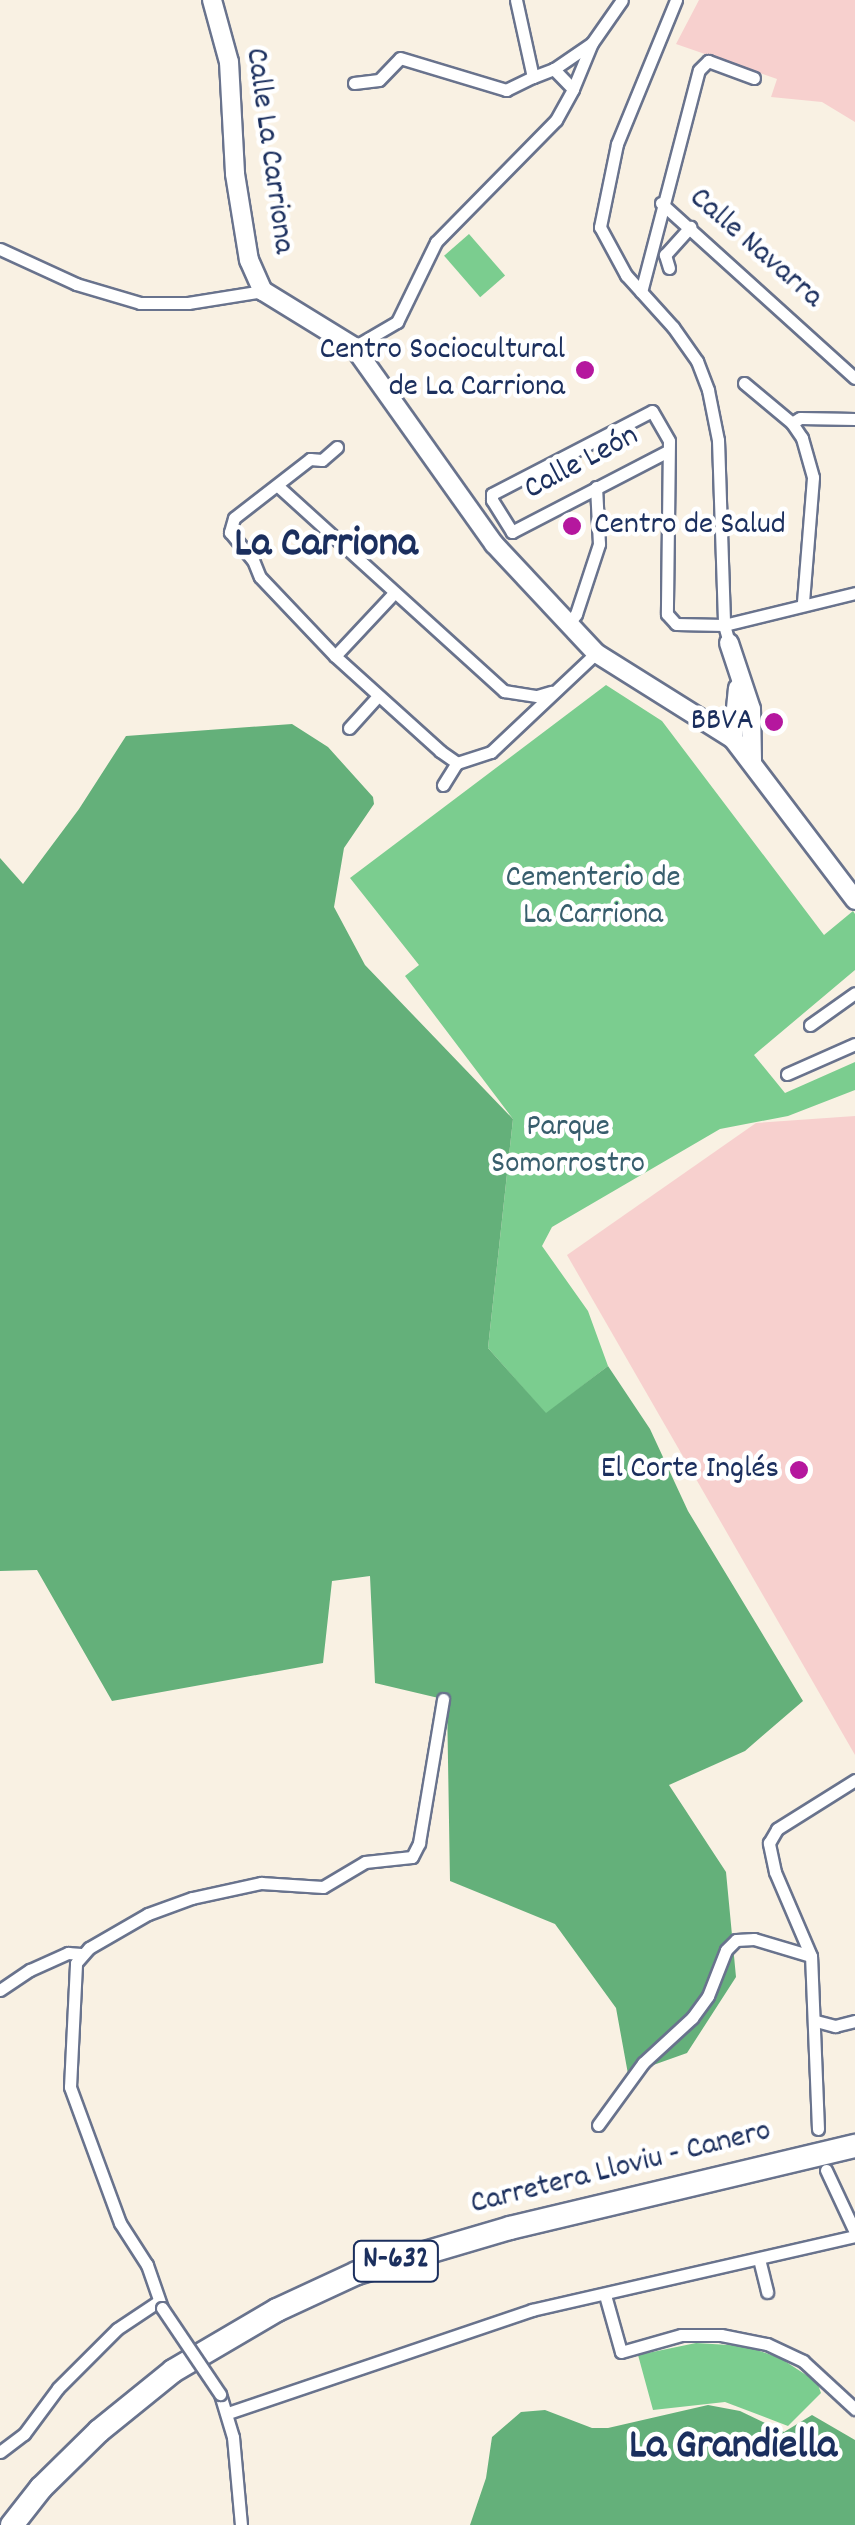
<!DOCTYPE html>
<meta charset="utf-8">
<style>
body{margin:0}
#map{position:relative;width:855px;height:2525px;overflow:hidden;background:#f9f1e3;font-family:Dekko,sans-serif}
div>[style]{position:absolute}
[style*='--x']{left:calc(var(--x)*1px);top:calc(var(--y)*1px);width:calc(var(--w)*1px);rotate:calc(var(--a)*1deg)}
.built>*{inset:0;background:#f7d0ce}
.green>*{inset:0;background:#7bcd8f;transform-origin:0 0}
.forest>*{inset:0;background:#64b07a}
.roads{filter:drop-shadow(2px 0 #69738d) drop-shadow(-2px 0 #69738d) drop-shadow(0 2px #69738d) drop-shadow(0 -2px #69738d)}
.street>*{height:11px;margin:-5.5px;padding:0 5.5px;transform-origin:5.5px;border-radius:5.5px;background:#fff}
.secondary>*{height:18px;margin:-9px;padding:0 9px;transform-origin:9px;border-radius:9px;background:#fff}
.highway>*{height:22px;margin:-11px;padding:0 11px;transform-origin:11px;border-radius:11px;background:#fff}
.bridges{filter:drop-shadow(2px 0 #69738d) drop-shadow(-2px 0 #69738d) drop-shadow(0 2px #69738d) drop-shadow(0 -2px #69738d)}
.street-bridge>*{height:11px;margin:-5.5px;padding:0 5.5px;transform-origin:5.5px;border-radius:5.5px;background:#fff}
.dots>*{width:28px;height:28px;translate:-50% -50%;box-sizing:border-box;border:5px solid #fff;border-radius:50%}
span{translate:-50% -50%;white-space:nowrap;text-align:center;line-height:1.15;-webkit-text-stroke:9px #fff;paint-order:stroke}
.shield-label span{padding:2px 8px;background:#fff;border:2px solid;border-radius:8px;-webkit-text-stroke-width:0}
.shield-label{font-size:30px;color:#1b2f5e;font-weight:700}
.street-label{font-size:32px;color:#1b2f5e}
.poi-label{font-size:32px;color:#1b2f5e}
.right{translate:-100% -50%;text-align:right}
.left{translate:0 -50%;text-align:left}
.park-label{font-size:32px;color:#385e6d}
.district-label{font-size:42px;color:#1b2f5e;font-weight:700}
</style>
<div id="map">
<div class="built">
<i style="clip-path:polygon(699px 0,855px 0,855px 122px,822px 102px,771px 97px,777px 79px,676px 44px)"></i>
<i style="clip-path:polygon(855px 1116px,855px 1755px,567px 1255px,756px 1123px)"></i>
</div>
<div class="green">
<i style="left:469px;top:234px;width:55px;height:33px;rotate:49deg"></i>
<i style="clip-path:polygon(606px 685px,662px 721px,824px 935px,853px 911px,855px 914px,855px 970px,754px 1055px,785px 1093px,855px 1062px,855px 1090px,788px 1116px,720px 1129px,552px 1227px,542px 1246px,588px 1311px,608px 1366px,546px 1414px,488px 1348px,513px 1119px,405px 976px,419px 965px,350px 878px)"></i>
<i style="clip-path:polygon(696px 2343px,745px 2346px,780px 2358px,817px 2382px,821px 2393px,788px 2426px,725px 2402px,653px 2410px,638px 2355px)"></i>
</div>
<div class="forest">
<i style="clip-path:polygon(292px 724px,328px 747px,373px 797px,374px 804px,344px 848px,334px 907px,365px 965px,513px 1119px,488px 1348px,546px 1413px,608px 1366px,650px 1429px,688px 1511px,803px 1701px,745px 1751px,669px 1785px,726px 1872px,736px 1977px,687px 2053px,628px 2074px,616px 2008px,555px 1924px,450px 1881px,447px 1700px,375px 1683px,370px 1576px,332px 1581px,323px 1663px,112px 1701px,37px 1570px,0 1571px,0 858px,23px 884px,79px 809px,126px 736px)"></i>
<i style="clip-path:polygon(708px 2405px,740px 2411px,784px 2432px,812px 2415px,855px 2440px,855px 2525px,470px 2525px,486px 2478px,492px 2437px,521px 2412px,545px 2410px,592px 2428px,608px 2428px)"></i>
</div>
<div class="roads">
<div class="street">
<i style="--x:516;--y:0;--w:79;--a:77.6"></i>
<i style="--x:533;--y:77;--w:22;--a:-21"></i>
<i style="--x:554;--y:69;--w:46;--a:-34.4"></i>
<i style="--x:592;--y:43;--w:52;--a:-55.1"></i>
<i style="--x:676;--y:0;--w:156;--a:112.3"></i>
<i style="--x:617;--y:144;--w:85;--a:101.6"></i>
<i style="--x:600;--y:227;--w:55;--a:61.6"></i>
<i style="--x:626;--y:275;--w:70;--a:47.9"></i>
<i style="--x:673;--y:327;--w:42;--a:54.8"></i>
<i style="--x:697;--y:361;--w:31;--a:69"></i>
<i style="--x:708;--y:390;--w:51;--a:78.7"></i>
<i style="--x:718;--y:440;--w:185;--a:88.1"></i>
<i style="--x:724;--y:625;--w:19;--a:74"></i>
<i style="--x:354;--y:83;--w:25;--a:-7"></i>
<i style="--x:379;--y:80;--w:30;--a:-46"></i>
<i style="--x:400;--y:58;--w:111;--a:16.8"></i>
<i style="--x:506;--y:90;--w:30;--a:-26"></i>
<i style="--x:573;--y:89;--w:50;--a:-67.6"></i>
<i style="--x:661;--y:203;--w:261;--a:42.1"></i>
<i style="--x:0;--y:249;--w:84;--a:24.7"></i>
<i style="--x:76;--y:284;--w:67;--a:16.5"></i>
<i style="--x:140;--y:303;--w:48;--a:0"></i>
<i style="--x:188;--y:303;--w:76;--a:-9.1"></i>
<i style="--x:669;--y:268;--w:14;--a:-107"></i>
<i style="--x:665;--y:255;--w:38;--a:-48"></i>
<i style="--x:641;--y:292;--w:229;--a:-75.4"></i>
<i style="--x:699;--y:70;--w:13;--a:-45"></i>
<i style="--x:708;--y:61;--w:49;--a:20.3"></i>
<i style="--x:354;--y:347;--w:50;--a:-30.2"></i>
<i style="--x:397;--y:322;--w:89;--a:-64"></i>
<i style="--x:436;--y:242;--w:171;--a:-45.5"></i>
<i style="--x:556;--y:120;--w:35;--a:-61"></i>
<i style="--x:573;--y:89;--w:28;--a:-134"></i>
<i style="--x:744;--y:383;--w:62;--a:39.8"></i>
<i style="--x:337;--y:447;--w:20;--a:139"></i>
<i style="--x:322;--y:460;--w:12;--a:-175"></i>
<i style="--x:310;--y:459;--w:96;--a:142.2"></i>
<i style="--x:234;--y:518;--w:15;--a:106"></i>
<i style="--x:230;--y:532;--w:36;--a:51"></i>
<i style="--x:253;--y:560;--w:18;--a:68"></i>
<i style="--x:260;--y:577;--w:109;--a:46.5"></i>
<i style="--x:335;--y:656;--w:142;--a:42.1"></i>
<i style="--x:440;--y:751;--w:21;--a:35"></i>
<i style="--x:457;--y:763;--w:36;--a:-18"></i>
<i style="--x:491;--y:752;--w:144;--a:-43.3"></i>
<i style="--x:668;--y:451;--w:176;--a:152.6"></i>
<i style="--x:512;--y:532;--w:38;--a:-122"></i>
<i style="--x:492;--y:500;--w:6;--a:-90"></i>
<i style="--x:492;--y:494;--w:180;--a:-27.4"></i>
<i style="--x:652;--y:411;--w:34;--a:60"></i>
<i style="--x:669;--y:441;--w:173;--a:90.7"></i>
<i style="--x:667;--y:614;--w:13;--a:48"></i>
<i style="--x:676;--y:624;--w:48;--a:1.2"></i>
<i style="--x:724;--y:625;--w:135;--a:-13.7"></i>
<i style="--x:279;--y:487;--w:304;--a:42.2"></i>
<i style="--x:504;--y:691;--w:33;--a:9"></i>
<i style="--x:537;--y:696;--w:15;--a:-16"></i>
<i style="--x:803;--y:602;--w:125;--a:-85.4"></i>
<i style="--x:813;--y:477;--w:41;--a:-105.8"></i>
<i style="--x:802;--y:438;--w:18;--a:-124"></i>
<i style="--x:792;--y:423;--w:9;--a:-32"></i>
<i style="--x:800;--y:418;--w:55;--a:1"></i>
<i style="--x:568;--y:625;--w:14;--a:-54"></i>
<i style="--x:576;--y:614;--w:74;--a:-71.8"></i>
<i style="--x:599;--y:544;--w:57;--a:-93"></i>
<i style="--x:335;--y:656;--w:86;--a:-46.9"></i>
<i style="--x:349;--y:728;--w:43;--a:-47.8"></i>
<i style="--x:443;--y:785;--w:26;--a:-58"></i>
<i style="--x:810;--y:1025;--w:55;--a:-35.4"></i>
<i style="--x:787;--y:1074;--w:74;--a:-23.8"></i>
<i style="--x:0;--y:1990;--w:36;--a:-34"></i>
<i style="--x:30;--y:1970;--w:42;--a:-24.1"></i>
<i style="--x:68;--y:1953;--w:13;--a:4"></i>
<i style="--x:816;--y:2021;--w:20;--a:15"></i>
<i style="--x:835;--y:2026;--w:21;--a:-14"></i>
<i style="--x:598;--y:2125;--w:77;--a:-54"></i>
<i style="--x:643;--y:2063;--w:67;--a:-42.6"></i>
<i style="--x:692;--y:2018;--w:27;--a:-54"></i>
<i style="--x:708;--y:1996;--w:49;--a:-68.6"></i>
<i style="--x:726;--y:1950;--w:14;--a:-45"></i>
<i style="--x:736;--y:1940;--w:18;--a:-3"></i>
<i style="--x:754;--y:1939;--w:59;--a:16.6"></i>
<i style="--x:818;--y:2129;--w:173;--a:-92.3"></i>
<i style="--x:811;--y:1956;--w:91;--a:-113.2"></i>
<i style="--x:775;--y:1872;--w:30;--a:-102"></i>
<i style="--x:769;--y:1843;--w:16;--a:-60"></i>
<i style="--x:777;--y:1829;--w:92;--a:-32.1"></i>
<i style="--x:826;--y:2170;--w:68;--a:64.9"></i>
<i style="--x:759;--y:2259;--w:34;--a:76"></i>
<i style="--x:605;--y:2295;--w:59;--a:74.3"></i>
<i style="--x:621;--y:2352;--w:62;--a:-15.8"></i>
<i style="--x:681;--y:2335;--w:40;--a:0"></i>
<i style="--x:721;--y:2335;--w:47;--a:11.1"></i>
<i style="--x:767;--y:2344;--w:40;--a:25"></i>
<i style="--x:803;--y:2361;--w:71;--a:42.7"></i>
<i style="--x:162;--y:2308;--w:46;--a:-109.2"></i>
<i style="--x:147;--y:2265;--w:50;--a:-122.7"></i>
<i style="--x:120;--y:2223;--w:145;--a:-110.2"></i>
<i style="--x:70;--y:2087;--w:124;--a:-87.2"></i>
<i style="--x:76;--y:1963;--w:20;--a:-49"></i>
<i style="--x:89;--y:1948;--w:68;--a:-30"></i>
<i style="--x:148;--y:1914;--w:47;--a:-20"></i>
<i style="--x:192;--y:1898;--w:71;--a:-12.3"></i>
<i style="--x:261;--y:1883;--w:62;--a:3.7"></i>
<i style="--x:323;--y:1887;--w:49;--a:-30.8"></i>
<i style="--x:365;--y:1862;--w:47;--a:-6.1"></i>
<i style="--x:412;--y:1857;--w:16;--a:-63"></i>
<i style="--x:419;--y:1843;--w:146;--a:-80.5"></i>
<i style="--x:220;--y:2394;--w:45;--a:73.2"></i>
<i style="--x:233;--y:2437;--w:88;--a:84.8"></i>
<i style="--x:228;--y:2413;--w:321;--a:-18.7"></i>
<i style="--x:532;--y:2310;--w:331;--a:-12.9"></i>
<i style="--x:0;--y:2452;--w:30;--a:-37"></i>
<i style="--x:24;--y:2434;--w:57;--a:-53.5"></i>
<i style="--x:58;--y:2388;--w:83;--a:-45"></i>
<i style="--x:117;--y:2329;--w:50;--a:-33.7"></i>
</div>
<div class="secondary">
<i style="--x:212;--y:0;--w:64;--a:74.7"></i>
<i style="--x:229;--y:62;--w:112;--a:86.9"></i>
<i style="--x:235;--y:174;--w:87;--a:80.8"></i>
<i style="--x:249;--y:260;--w:34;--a:66"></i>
<i style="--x:263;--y:291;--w:107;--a:31.6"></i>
<i style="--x:354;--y:347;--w:242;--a:54.6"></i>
<i style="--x:494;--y:544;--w:149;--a:46.9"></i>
<i style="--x:596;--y:653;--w:162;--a:32.1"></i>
<i style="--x:733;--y:739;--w:202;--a:52.8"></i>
<i style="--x:729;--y:643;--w:70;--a:71.6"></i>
<i style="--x:751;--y:709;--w:52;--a:88.9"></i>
<i style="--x:733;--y:739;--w:51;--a:-84.4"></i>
</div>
<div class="highway">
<i style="--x:12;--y:2525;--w:47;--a:-51.9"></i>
<i style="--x:41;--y:2488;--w:81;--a:-44.5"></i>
<i style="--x:99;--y:2431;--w:95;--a:-39"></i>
<i style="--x:173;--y:2371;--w:121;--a:-30.4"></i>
<i style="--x:277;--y:2310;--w:88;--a:-24.8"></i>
<i style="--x:357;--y:2273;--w:159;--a:-16.4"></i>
<i style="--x:510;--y:2228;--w:355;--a:-13.4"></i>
</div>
</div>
<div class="bridges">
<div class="street-bridge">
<i style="--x:162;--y:2308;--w:104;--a:56"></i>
</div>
</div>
<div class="dots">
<i style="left:585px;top:370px;background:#b5179e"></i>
<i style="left:572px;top:526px;background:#b5179e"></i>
<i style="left:774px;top:722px;background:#b5179e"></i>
<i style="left:799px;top:1470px;background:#b5179e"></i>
</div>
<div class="shield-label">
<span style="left:396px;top:2261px">N-632</span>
</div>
<div class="street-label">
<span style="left:268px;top:151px;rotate:82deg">Calle La Carriona</span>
<span style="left:755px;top:249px;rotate:41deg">Calle Navarra</span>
<span style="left:582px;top:464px;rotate:-28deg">Calle León</span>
<span style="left:621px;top:2169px;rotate:-14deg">Carretera Lloviu - Canero</span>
</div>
<div class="poi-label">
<span class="right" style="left:565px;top:370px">Centro Sociocultural<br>de La Carriona</span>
<span class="left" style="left:594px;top:526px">Centro de Salud</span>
<span class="right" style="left:754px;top:722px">BBVA</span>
<span class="right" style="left:779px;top:1470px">El Corte Inglés</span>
</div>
<div class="park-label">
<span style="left:593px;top:898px">Cementerio de<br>La Carriona</span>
<span style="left:568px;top:1147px">Parque<br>Somorrostro</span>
</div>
<div class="district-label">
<span style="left:326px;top:546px">La Carriona</span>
<span style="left:733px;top:2448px">La Grandiella</span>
</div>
</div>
